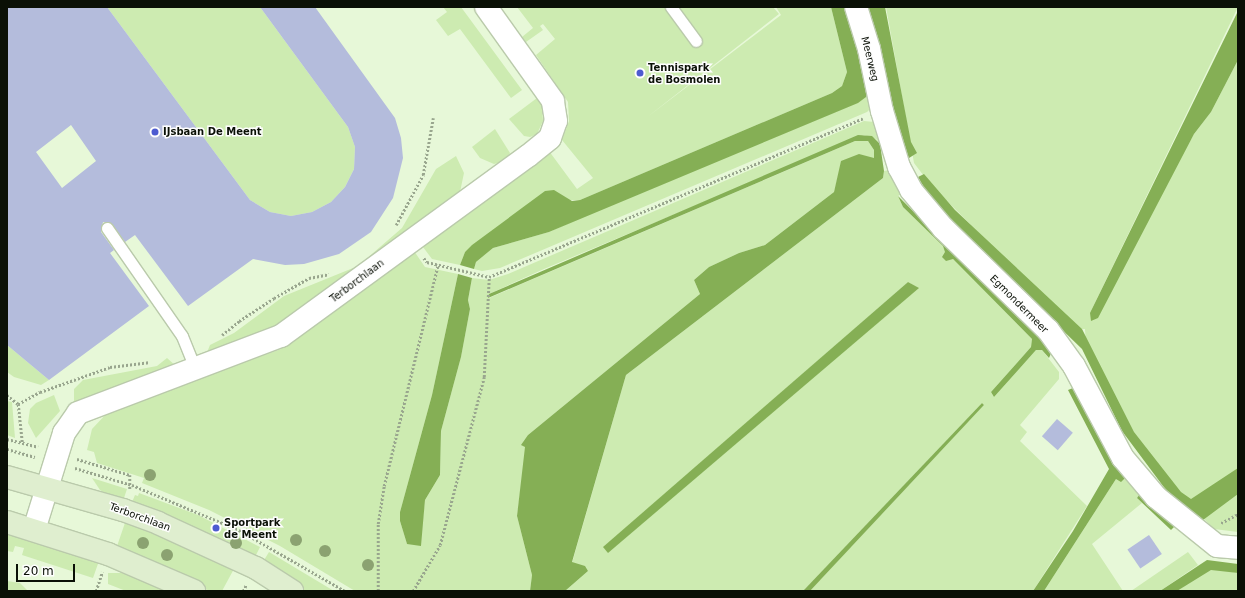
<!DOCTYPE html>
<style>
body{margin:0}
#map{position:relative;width:1245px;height:598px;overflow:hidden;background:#e7f8d8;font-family:"DejaVu Sans",sans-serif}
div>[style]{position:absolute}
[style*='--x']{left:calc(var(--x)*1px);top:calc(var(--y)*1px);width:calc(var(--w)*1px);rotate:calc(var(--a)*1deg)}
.green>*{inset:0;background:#cdebb1}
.water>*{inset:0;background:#85af55}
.building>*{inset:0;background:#b4bcdc;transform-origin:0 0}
.path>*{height:2.5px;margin-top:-1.25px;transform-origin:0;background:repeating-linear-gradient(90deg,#99a68e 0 2px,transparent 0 4px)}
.roads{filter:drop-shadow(1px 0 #bacaab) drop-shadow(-1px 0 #bacaab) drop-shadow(0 1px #bacaab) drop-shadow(0 -1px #bacaab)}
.lane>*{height:11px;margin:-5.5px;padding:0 5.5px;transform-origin:5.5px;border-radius:5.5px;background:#fff}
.street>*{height:22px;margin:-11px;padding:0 11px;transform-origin:11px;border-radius:11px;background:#fff}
.secondary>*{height:22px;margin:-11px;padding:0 11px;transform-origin:11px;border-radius:11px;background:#dfeecf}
.trees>*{width:12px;height:12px;margin:-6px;border-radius:50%;background:#8ba271}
.dots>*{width:11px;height:11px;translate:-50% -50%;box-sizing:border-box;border:2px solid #fefefe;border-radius:50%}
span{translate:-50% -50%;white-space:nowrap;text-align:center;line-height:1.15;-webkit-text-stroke:3px #fefefe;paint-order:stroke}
.street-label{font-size:10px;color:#0a1006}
.poi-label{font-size:10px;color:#0a1006;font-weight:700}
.left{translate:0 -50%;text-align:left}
.frame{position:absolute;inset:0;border:8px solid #0a1006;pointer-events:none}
.scale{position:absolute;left:16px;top:564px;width:59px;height:18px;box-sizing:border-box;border:2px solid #0a1006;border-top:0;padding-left:5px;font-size:12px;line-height:14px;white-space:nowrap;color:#0a1006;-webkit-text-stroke:3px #fefefe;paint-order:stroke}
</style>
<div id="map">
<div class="green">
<i style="clip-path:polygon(107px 7px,260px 7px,348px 127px,355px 147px,354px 169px,345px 187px,331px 202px,312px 212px,291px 216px,270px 212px,250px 200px)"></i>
<i style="clip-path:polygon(443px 7px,461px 7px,522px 90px,511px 98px,460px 29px,448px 36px,436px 20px,447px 12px)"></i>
<i style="clip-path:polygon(517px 7px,773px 7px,779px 14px,646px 118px,781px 15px,776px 7px,831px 7px,847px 72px,842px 86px,832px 93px,580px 200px,568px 200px,465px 252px,460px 265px,432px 259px,423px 247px,549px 151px,577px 189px,593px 178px,562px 140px,569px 121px,568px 102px,536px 55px,555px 39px,543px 24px,540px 26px,543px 30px,526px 42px,522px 37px,533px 28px)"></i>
<i style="clip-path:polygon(886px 7px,1238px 7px,1090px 313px,1194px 134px,1211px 112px,1238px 60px,1238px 532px,1214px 529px,1145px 459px,1086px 347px,1085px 329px,1075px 329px,930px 184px,914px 163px)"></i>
<i style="clip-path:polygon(869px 89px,872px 107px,867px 112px,500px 268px,482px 271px,474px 269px,476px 262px,493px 248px,549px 232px)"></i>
<i style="clip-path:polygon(541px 95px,543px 121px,537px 134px,530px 137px,524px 136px,509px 119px)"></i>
<i style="clip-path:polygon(864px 121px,874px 122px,884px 142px,880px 144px,876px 139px,864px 135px,544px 269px,489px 294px,489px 298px,855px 141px,868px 141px,874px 150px,874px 158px,842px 161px,834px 192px,765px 245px,739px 253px,709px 267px,694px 280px,700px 294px,528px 435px,517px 516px,532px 575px,530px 591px,355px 591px,280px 546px,209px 510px,142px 483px,144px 478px,97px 463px,94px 452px,87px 450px,92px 429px,108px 412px,281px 349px,414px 251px,425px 267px,458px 274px,432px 395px,400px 512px,400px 521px,407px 544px,421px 535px,425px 500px,440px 475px,441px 431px,461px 357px,470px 309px,468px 300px,472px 278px,489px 280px,508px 274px)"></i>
<i style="clip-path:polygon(495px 129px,510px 153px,506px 161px,494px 164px,480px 158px,472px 147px)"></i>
<i style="clip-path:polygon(456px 156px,464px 173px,460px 192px,290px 321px,206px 355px,210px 345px,234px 333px,284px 296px,358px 266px,402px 228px,436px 169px)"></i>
<i style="clip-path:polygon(evenodd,890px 170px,903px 193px,898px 196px,903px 207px,943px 246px,949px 258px,953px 259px,1032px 339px,1031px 347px,991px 392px,994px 397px,1036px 350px,1042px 350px,1059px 372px,1059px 379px,1020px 425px,1027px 432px,1020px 441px,1087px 506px,1033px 591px,810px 591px,984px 405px,982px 403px,803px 591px,565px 591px,588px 571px,572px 563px,626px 375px,883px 178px,884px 171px,890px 170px,908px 282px,918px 288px,608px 552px,604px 547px,908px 282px)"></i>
<i style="clip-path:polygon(7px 345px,49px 380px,41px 385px,14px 377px,7px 372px)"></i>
<i style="clip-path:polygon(167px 358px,176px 366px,74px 403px,74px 389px,83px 380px,157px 366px)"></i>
<i style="clip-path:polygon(54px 395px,60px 411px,36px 438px,28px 423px,30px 409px,36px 403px)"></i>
<i style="clip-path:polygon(7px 401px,12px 402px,15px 438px,7px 435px)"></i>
<i style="clip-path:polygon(1126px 477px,1142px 491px,1137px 498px,1142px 503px,1092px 544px,1123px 591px,1044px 591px,1116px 479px)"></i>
<i style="clip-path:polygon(92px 478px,127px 489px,122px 504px,100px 490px)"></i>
<i style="clip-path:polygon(139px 493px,198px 515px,260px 547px,253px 561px,130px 507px,135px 495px,138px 496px)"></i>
<i style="clip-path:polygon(126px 520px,235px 567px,222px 591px,210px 591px,116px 549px)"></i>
<i style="clip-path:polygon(7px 530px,100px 558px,93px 578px,22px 555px,24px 548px,15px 546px,13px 552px,7px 551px)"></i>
<i style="clip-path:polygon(269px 552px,334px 591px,304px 591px,261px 565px)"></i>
<i style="clip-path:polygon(1188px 552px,1198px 565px,1160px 591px,1131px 591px)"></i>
<i style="clip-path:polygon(1216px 569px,1238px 573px,1238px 591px,1177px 591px,1206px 571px)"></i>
<i style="clip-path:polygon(108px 573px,122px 573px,149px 583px,181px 591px,126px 591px,108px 584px)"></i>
<i style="clip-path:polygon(7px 581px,20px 583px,28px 591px,7px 591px)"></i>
</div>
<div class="water">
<i style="clip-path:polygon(831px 7px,847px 7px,869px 89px,866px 97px,858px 103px,549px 232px,493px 248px,476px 262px,474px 269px,460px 265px,465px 252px,472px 245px,545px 191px,554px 190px,572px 201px,580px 200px,832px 93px,842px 86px,847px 72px)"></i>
<i style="clip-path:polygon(867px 7px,885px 7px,911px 142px,917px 153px,909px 158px,902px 148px)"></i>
<i style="clip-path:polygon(1238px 11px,1238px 60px,1211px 112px,1194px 134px,1098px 318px,1091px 321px,1090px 313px)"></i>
<i style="clip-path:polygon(858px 135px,872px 136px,880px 144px,884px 171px,883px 178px,626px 375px,572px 562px,585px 566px,588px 571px,565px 591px,530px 591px,532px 575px,517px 516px,525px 447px,521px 445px,528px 435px,700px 294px,694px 280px,709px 267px,739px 253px,765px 245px,834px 192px,841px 161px,859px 154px,874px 158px,874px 150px,868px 141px,855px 141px,488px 298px,489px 294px)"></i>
<i style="clip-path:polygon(924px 174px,955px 210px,1082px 329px,1134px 432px,1181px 492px,1191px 499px,1238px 468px,1238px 494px,1203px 520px,1182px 508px,1163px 486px,1122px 431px,1082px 349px,948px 219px,925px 189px,918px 177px)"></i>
<i style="clip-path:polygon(898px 196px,1052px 351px,1049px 358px,1042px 350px,1036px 350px,994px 397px,991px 392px,1031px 347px,1032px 339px,953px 259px,946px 261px,942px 257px,945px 252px,943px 246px,903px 207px)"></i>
<i style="clip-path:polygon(458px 274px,472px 278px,468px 300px,470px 309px,461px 357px,441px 431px,440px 475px,425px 500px,421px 546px,407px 544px,400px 521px,400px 512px,432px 395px)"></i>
<i style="clip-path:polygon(908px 282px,919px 288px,608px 553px,603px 547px)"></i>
<i style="clip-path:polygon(1073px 388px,1126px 477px,1121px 482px,1116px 479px,1044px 591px,1033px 591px,1073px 531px,1109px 469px,1068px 390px)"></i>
<i style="clip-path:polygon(982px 403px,984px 405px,810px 591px,803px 591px)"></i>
<i style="clip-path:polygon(1142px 491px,1176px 525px,1171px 530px,1137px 498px)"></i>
<i style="clip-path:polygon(1207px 560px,1238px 564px,1238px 573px,1211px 570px,1177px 591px,1160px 591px)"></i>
</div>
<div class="building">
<i style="clip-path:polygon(evenodd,7px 7px,107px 7px,250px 200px,270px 212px,291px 216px,312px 212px,331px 202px,345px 187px,354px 169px,355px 147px,348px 127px,260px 7px,315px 7px,395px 118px,401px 138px,403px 158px,393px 198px,371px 232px,339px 254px,304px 264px,285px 265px,253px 259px,188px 306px,135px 235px,125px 242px,112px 224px,103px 222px,101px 232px,114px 250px,110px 253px,149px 306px,49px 380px,7px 345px,7px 7px,71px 125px,96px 161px,62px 188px,36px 152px,71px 125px)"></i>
<i style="left:1057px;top:419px;width:21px;height:23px;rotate:41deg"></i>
<i style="left:1149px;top:535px;width:23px;height:26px;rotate:56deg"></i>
</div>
<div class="path">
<i style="--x:396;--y:225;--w:57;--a:-61.6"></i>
<i style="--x:423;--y:175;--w:58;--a:-80"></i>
<i style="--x:424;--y:258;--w:5;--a:53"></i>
<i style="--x:427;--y:262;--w:64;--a:13.6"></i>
<i style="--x:489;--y:277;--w:406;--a:-23"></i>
<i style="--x:222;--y:335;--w:22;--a:-39"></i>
<i style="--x:239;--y:321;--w:42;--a:-33.3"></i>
<i style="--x:274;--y:298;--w:40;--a:-29.7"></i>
<i style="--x:309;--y:278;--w:20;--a:-11"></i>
<i style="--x:7;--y:395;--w:14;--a:39"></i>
<i style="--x:7;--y:439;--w:32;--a:14"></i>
<i style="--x:22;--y:442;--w:38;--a:-96"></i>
<i style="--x:18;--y:404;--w:25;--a:-29"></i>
<i style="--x:40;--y:392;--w:74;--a:-19.7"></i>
<i style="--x:110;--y:367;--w:39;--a:-7"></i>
<i style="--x:7;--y:449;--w:29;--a:16"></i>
<i style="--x:77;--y:459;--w:55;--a:16.8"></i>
<i style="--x:130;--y:475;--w:15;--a:90"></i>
<i style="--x:75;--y:468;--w:59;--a:16.6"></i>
<i style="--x:132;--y:485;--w:116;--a:22.8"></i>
<i style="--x:239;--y:530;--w:122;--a:29.9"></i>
<i style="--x:1221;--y:523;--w:19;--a:-28"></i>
<i style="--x:96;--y:591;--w:20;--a:-72"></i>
<i style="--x:243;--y:591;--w:7;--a:-63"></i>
<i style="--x:378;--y:591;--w:67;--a:-90"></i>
<i style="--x:378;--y:524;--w:38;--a:-81"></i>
<i style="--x:384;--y:486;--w:228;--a:-76.3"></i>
<i style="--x:413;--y:591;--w:53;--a:-59.6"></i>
<i style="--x:440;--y:545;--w:174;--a:-75.3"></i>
<i style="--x:484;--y:377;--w:100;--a:-87.1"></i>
</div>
<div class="roads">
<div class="lane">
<i style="--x:671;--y:7;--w:42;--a:53.7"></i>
<i style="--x:107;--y:228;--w:131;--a:55.2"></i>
<i style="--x:182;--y:336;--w:35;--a:68"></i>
</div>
<div class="street">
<i style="--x:856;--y:7;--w:44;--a:72.8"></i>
<i style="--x:869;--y:49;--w:63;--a:78.2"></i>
<i style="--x:882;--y:111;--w:59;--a:73.1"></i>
<i style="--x:899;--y:167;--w:26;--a:62"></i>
<i style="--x:911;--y:190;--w:50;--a:49.9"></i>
<i style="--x:943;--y:228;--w:146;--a:44.2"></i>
<i style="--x:1048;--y:330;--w:44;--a:54.2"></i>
<i style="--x:1074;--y:366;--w:104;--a:62"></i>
<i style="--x:1123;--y:458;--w:51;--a:49.8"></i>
<i style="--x:1156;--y:497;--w:78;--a:38.8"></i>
<i style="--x:1217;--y:546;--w:21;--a:5"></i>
<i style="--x:34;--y:530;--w:102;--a:-72.8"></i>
<i style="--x:64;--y:433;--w:24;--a:-55"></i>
<i style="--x:78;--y:413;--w:217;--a:-20.8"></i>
<i style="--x:281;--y:336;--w:306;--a:-36.1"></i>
<i style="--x:528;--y:156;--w:28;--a:-39"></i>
<i style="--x:550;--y:138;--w:18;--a:-71"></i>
<i style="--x:556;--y:121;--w:20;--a:-99"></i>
<i style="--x:553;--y:101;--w:115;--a:-125.5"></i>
</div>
<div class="secondary">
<i style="--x:7;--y:477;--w:121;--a:15.9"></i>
<i style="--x:123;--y:510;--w:37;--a:20"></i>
<i style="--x:158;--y:523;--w:108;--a:24.7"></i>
<i style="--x:256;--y:568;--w:43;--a:32.6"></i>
<i style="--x:7;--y:522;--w:106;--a:17.6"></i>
<i style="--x:108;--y:554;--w:94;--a:23.3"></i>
</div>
</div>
<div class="trees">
<i style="left:150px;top:475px"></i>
<i style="left:296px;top:540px"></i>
<i style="left:143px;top:543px"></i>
<i style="left:236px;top:543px"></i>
<i style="left:325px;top:551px"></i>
<i style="left:167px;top:555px"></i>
<i style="left:368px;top:565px"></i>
</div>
<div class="dots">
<i style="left:640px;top:73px;background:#4d5bd0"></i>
<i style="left:155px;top:132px;background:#4d5bd0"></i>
<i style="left:216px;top:528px;background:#4d5bd0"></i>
</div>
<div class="street-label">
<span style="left:870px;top:59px;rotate:76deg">Meerweg</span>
<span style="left:357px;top:281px;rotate:-37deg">Terborchlaan</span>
<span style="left:1019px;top:304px;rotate:45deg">Egmondermeer</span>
<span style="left:140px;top:517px;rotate:20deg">Terborchlaan</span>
</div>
<div class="poi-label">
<span class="left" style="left:648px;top:73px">Tennispark<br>de Bosmolen</span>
<span class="left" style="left:163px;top:132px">IJsbaan De Meent</span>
<span class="left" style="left:224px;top:528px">Sportpark<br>de Meent</span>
</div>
<div class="frame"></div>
<div class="scale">20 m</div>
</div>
